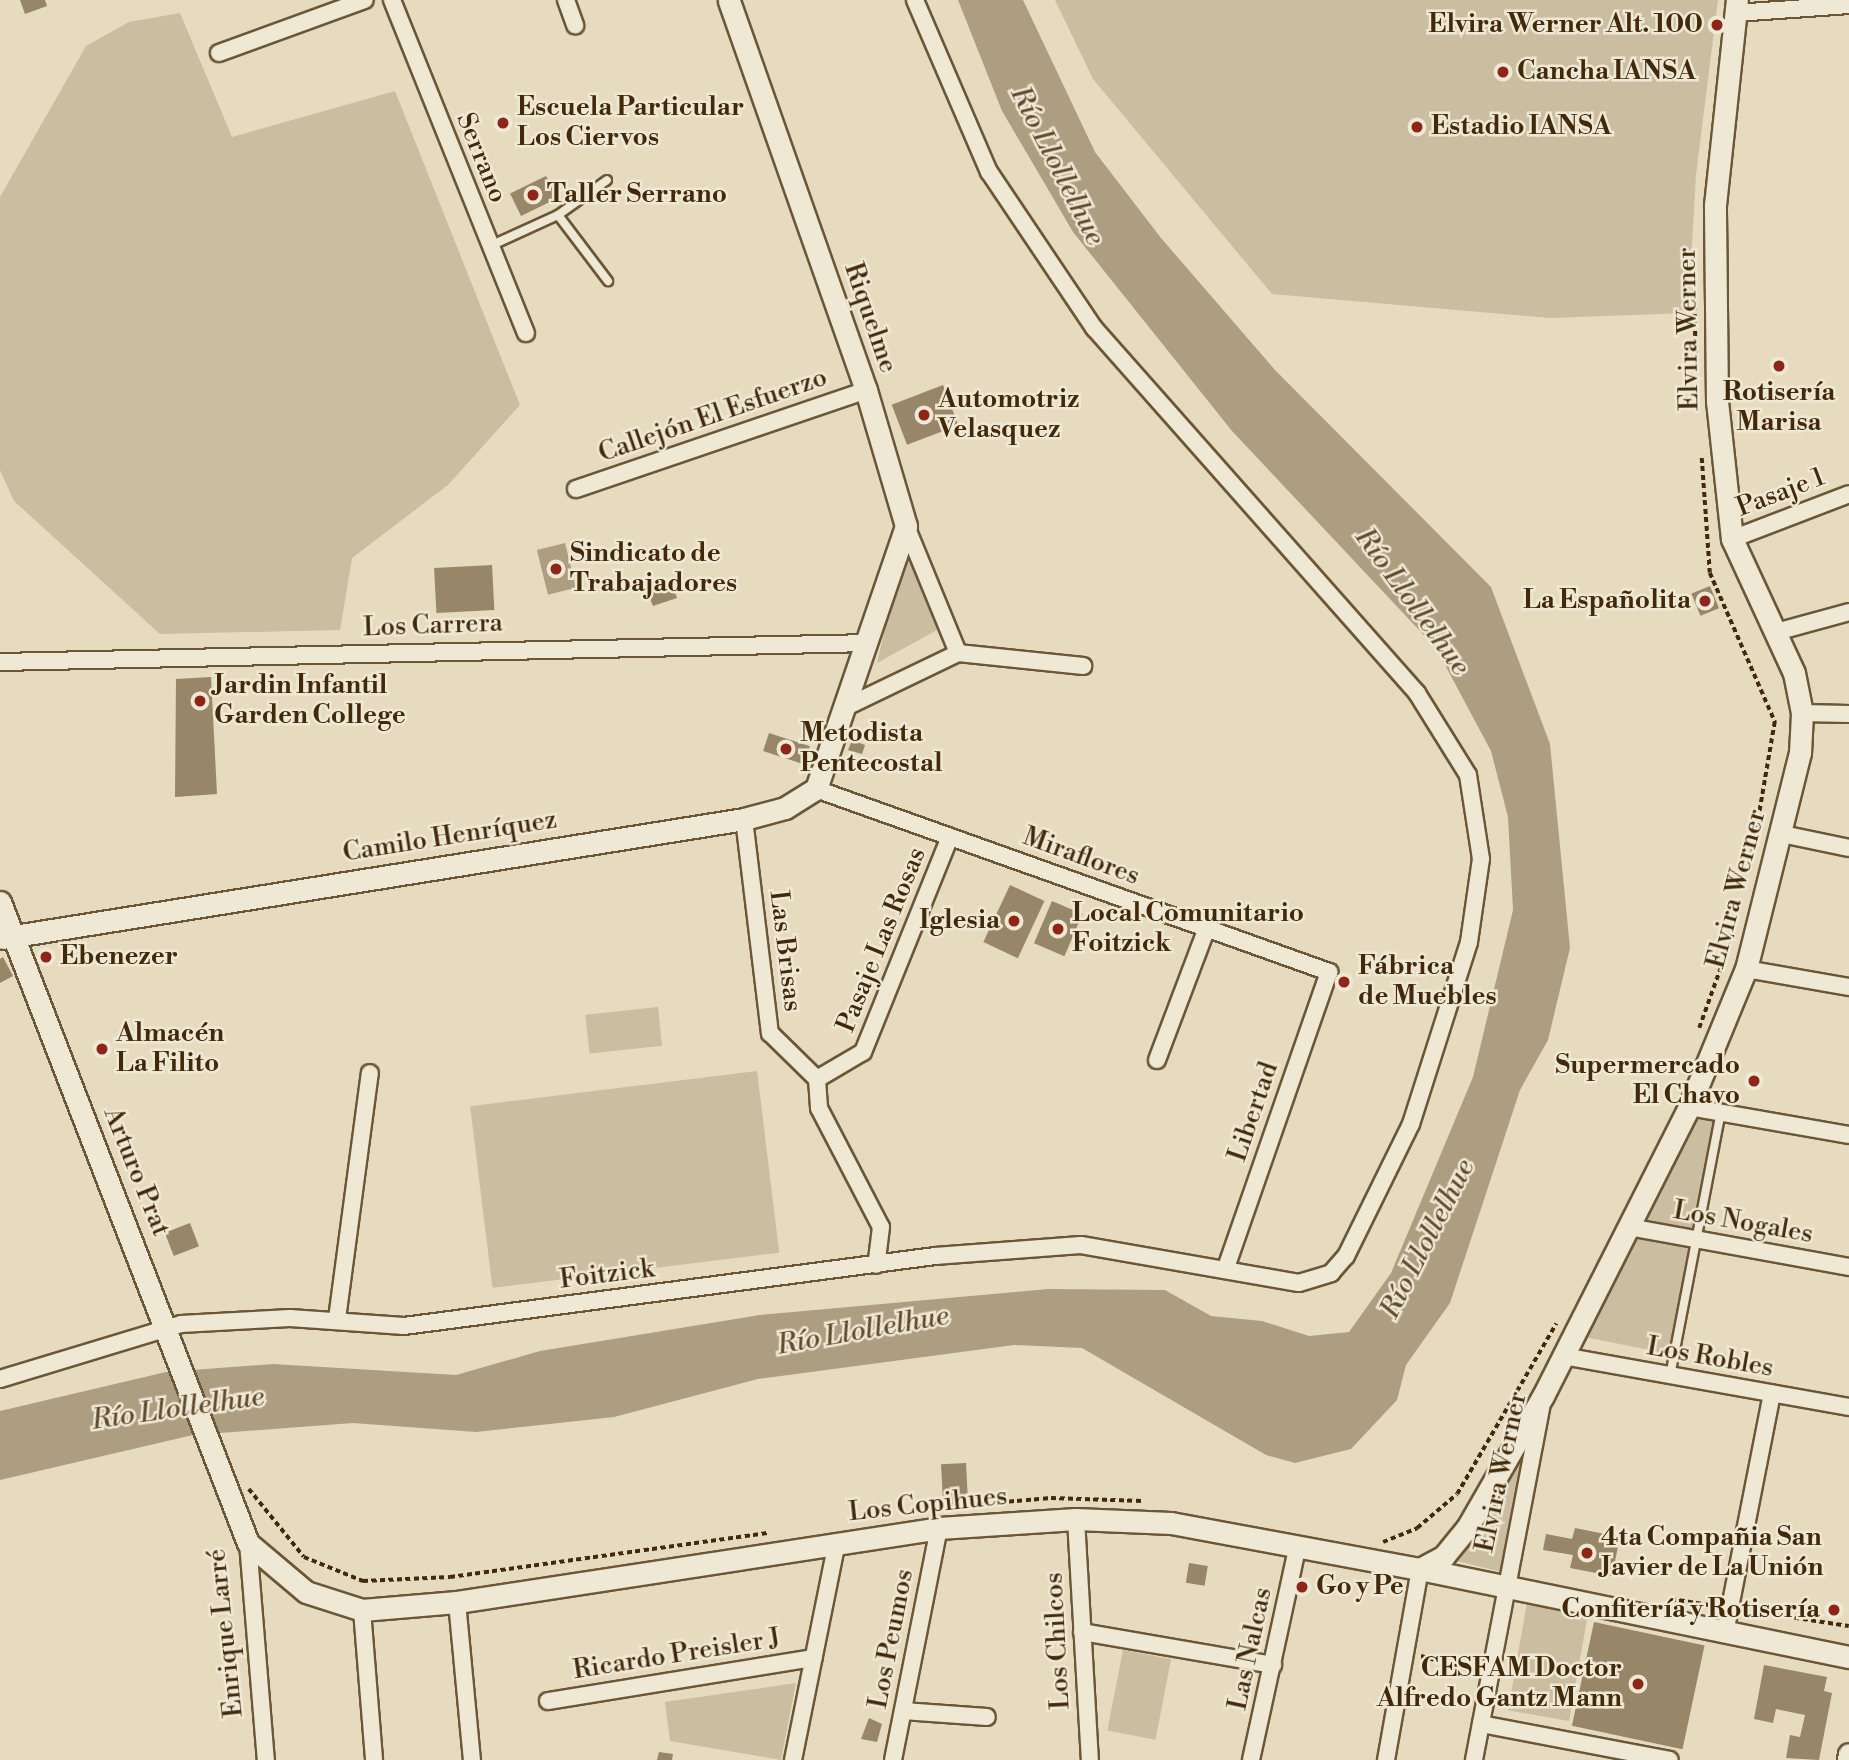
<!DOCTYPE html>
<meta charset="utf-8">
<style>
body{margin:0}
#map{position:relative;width:1849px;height:1760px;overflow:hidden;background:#e6dbbf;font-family:"Libre Bodoni",serif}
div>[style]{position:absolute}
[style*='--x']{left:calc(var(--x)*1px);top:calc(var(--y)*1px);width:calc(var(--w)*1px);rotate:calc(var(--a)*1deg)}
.green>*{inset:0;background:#cabda0;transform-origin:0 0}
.water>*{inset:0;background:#ae9e81;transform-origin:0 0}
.building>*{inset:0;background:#978668;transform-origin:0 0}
.path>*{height:3.5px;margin-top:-1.75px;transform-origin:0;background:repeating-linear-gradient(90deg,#42290a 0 5px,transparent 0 8.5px)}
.roads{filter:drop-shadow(2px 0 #6b5637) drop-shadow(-2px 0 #6b5637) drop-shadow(0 2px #6b5637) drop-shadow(0 -2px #6b5637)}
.lane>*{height:8px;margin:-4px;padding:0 4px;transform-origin:4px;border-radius:4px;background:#efe8d5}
.street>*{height:16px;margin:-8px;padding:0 8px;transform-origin:8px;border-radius:8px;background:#efe8d5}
.secondary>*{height:21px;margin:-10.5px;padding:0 10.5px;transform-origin:10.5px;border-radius:10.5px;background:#efe8d5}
.dots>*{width:19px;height:19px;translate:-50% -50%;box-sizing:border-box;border:4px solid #efe8d5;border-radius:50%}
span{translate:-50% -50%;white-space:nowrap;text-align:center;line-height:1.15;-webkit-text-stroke:5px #efe8d5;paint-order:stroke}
.poi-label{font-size:26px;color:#42290a;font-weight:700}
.right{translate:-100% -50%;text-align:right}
.left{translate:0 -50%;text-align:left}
.street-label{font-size:26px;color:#42290a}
.water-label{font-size:28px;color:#624c2e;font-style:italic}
</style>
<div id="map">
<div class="green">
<i style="clip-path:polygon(1055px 0,1718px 0,1696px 175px,1688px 313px,1550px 318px,1272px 294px,1093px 79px)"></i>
<i style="clip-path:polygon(180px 13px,232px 137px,395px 91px,520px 405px,448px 485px,352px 558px,340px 630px,160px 634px,14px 501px,0 470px,0 197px,86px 46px,129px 22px)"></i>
<i style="clip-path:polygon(908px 557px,937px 630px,877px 663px,901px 560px)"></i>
<i style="left:658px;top:1007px;width:39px;height:73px;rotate:84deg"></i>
<i style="left:757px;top:1071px;width:183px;height:289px;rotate:83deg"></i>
<i style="clip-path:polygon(1696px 1102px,1728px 1109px,1679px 1356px,1580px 1336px)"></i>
<i style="clip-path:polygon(1531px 1440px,1502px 1572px,1457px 1561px)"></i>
<i style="left:1528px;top:1597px;width:62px;height:115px;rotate:10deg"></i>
<i style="left:1123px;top:1650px;width:49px;height:82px;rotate:11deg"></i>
<i style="clip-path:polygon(796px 1683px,781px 1760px,670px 1741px,665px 1702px)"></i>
</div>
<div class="water">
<i style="clip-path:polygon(958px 0,1023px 0,1095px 152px,1161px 238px,1275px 370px,1491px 587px,1550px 744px,1570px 948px,1548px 1040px,1520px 1090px,1450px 1303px,1406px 1365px,1397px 1400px,1351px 1449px,1295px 1463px,1266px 1455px,1082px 1348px,1014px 1345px,758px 1379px,614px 1417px,476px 1432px,353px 1423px,193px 1435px,0 1480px,0 1411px,166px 1372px,273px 1364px,456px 1375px,540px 1351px,760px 1315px,1048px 1289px,1165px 1290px,1211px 1316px,1262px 1321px,1309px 1336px,1349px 1332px,1391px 1273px,1473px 1077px,1513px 910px,1508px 817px,1491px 751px,1436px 648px,1232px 431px,1073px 232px,1002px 111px)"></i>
<i style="left:565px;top:543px;width:46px;height:29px;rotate:76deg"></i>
</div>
<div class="building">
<i style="clip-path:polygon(20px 0,45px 0,47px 6px,25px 14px)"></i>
<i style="left:546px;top:176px;width:25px;height:40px;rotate:64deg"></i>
<i style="left:943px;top:385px;width:43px;height:55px;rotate:69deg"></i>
<i style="left:492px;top:565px;width:45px;height:58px;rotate:87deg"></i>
<i style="clip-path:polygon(672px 583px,677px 598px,653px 606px,648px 593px)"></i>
<i style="left:1710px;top:586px;width:24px;height:20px;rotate:68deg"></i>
<i style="clip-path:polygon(211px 677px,217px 794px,175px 797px,176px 679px)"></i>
<i style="left:769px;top:733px;width:43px;height:19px;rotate:18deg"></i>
<i style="clip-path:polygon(852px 740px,865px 745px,862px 754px,848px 750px)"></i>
<i style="left:1010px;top:885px;width:38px;height:63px;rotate:25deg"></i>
<i style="left:1052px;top:901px;width:33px;height:46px;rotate:23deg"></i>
<i style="clip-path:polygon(3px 957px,13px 976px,0 983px,0 959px)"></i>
<i style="left:190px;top:1223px;width:25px;height:27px;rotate:69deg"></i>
<i style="left:966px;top:1463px;width:41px;height:25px;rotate:87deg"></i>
<i style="clip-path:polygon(1575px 1528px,1620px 1537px,1612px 1576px,1570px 1568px,1573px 1555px,1543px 1550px,1546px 1534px,1572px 1539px)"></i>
<i style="left:1189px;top:1563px;width:19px;height:20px;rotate:9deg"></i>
<i style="left:1594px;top:1622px;width:113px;height:106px;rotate:12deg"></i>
<i style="clip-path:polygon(1764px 1665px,1827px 1677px,1824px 1691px,1832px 1693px,1819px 1760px,1786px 1758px,1790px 1735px,1800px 1737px,1805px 1715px,1776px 1709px,1773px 1723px,1754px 1719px)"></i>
<i style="clip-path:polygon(869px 1718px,882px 1724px,877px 1742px,861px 1739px)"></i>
<i style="clip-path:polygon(659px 1752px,673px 1754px,672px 1760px,657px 1760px)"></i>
</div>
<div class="path">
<i style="--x:1694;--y:263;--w:104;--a:88.9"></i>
<i style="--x:1702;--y:458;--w:115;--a:86"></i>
<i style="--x:1710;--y:573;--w:163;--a:66.4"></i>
<i style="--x:1775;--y:722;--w:148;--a:99.7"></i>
<i style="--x:1699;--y:1028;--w:101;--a:-70.3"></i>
<i style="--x:249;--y:1489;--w:87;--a:51"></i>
<i style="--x:304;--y:1557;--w:64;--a:22.1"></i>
<i style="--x:363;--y:1581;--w:87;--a:-2.6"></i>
<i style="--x:450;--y:1577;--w:320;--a:-7.9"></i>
<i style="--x:958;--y:1506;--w:93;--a:-4.9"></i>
<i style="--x:1051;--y:1498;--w:92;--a:1.9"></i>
<i style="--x:1383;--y:1542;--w:37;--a:-22"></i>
<i style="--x:1417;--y:1528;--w:52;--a:-40.4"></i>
<i style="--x:1457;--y:1494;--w:197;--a:-59.8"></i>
<i style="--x:1671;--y:1599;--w:45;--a:9"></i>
<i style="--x:1744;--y:1610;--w:106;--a:8.7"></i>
<i style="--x:1421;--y:1656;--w:55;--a:15.8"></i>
</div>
<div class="roads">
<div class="lane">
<i style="--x:558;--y:215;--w:83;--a:52.9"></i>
<i style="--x:490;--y:246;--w:75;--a:-24.5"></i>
<i style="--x:558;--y:215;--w:60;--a:-35.5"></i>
<i style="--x:1670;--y:1376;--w:269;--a:-79.1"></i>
</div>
<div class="street">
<i style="--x:392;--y:0;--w:359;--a:68.1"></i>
<i style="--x:566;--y:0;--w:27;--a:70"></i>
<i style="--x:1735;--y:13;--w:114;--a:-4"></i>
<i style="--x:219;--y:53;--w:155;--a:-20"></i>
<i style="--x:576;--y:489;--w:306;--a:-18.8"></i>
<i style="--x:906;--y:526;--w:137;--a:67.7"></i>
<i style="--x:1732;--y:539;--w:125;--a:-21"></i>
<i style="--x:1776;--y:632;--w:76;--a:-15.3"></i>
<i style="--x:0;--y:662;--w:868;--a:-1.25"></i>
<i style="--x:848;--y:706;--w:122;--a:-25.7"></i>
<i style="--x:958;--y:653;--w:126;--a:5.9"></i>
<i style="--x:1802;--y:713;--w:47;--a:1.2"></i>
<i style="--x:816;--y:789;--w:545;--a:19.63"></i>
<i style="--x:1329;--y:972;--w:313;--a:109.2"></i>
<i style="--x:744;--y:819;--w:216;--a:83.1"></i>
<i style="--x:770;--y:1033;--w:66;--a:44.4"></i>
<i style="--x:817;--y:1079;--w:29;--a:86"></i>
<i style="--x:819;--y:1108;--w:134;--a:62.5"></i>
<i style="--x:881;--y:1227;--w:38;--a:97"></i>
<i style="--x:1782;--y:834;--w:68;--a:11.8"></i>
<i style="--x:1746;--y:969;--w:105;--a:9.9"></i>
<i style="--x:1157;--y:1060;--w:141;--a:-69.3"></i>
<i style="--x:817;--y:1079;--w:53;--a:-30.4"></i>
<i style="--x:863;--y:1052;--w:232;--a:-68"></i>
<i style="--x:1689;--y:1107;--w:162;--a:9.9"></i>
<i style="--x:1629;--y:1227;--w:224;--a:10.3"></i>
<i style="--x:337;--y:1319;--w:248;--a:-82.4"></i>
<i style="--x:1563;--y:1356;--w:291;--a:10.1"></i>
<i style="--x:0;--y:1379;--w:189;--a:-16.9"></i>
<i style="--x:181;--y:1324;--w:109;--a:-3.2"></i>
<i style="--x:290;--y:1318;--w:114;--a:4"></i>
<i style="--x:404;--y:1326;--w:536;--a:-7.51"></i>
<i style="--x:935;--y:1256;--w:146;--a:-4.3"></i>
<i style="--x:1081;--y:1245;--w:221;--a:9.9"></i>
<i style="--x:1299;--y:1283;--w:34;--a:-17"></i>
<i style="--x:1331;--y:1273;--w:23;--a:-49"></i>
<i style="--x:1346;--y:1256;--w:147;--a:-63.8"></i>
<i style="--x:1411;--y:1124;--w:191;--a:-72.3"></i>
<i style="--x:1469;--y:942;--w:84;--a:-81.8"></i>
<i style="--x:1481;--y:859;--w:85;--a:-98.8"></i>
<i style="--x:1468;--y:775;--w:97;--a:-121.9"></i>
<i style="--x:1417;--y:693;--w:487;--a:-131.5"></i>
<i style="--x:1094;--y:328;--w:188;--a:-123.9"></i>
<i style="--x:989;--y:172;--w:187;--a:-113.3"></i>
<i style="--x:1076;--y:1519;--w:241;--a:86.7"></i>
<i style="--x:248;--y:1543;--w:218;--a:85.3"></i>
<i style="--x:457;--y:1602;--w:159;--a:84.6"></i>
<i style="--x:362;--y:1610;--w:150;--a:85.4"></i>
<i style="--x:1082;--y:1632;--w:194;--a:9.8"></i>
<i style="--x:1725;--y:1633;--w:244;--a:-78.9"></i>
<i style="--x:548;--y:1701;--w:269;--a:-9.2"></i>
<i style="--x:903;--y:1711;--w:84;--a:4.1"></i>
<i style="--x:1481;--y:1724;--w:192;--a:10.8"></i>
<i style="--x:793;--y:1760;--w:222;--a:-78.6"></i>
<i style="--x:893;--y:1760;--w:237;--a:-78.8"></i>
<i style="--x:1251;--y:1760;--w:216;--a:-77.7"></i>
<i style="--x:1386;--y:1760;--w:194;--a:-79.9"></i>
<i style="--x:1474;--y:1760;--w:358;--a:-79.2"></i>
</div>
<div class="secondary">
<i style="--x:0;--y:902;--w:687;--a:68.85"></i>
<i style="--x:248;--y:1543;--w:76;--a:40.2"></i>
<i style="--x:306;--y:1592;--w:59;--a:17.8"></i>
<i style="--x:362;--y:1610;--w:95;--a:-4.8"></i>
<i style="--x:457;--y:1602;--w:488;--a:-8.7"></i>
<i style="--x:939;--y:1528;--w:137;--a:-3.8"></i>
<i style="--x:1076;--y:1519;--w:95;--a:2.4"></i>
<i style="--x:1171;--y:1523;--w:253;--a:10.5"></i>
<i style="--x:1420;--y:1569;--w:27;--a:-28"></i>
<i style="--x:1444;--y:1556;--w:36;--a:-51"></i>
<i style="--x:1467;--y:1528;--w:152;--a:-60.1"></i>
<i style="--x:1543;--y:1396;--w:324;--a:-63.2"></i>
<i style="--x:1689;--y:1107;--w:149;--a:-67.6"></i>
<i style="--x:1746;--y:969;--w:223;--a:-76"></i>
<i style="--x:1800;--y:753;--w:40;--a:-87.1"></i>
<i style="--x:1802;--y:713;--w:41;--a:-101.3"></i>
<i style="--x:1794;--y:673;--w:148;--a:-114.8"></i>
<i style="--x:1732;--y:539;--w:138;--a:-96.2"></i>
<i style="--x:1717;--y:402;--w:197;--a:-90.6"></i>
<i style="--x:1715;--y:205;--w:206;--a:-83.9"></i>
<i style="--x:2;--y:938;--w:751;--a:-9.11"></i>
<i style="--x:744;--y:819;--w:42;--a:-15"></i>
<i style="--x:785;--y:808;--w:36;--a:-32"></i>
<i style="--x:816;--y:789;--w:278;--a:-71.1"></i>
<i style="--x:906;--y:526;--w:142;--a:-106.4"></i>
<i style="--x:866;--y:390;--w:413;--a:-109.4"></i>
<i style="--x:1420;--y:1569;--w:438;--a:11.6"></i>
<i style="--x:1848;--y:1760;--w:6;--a:-81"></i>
</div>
</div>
<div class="dots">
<i style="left:1717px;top:25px;background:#8f2418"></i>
<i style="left:1503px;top:72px;background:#8f2418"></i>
<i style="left:503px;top:123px;background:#8f2418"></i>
<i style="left:1417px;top:127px;background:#8f2418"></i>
<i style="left:533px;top:195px;background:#8f2418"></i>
<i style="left:1779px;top:366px;background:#8f2418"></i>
<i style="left:924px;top:415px;background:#8f2418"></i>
<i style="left:556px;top:569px;background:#8f2418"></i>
<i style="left:1705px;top:601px;background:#8f2418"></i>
<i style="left:200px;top:701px;background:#8f2418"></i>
<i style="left:786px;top:749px;background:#8f2418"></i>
<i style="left:1014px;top:921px;background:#8f2418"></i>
<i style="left:1058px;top:929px;background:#8f2418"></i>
<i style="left:46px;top:957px;background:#8f2418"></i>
<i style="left:1344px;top:982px;background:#8f2418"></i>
<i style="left:102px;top:1049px;background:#8f2418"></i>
<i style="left:1754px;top:1081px;background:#8f2418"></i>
<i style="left:1587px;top:1553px;background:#8f2418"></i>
<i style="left:1302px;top:1587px;background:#8f2418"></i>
<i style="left:1834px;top:1610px;background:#8f2418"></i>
<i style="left:1638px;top:1684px;background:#8f2418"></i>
</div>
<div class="poi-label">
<span class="right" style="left:1703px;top:25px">Elvira Werner Alt. 100</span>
<span class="left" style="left:1517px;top:72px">Cancha IANSA</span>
<span class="left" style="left:517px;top:123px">Escuela Particular<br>Los Ciervos</span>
<span class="left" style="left:1431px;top:127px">Estadio IANSA</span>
<span class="left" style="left:547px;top:195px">Taller Serrano</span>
<span style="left:1779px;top:408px">Rotisería<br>Marisa</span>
<span class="left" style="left:938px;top:415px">Automotriz<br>Velasquez</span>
<span class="left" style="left:570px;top:569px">Sindicato de<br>Trabajadores</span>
<span class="right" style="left:1691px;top:601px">La Españolita</span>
<span class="left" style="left:214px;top:701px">Jardin Infantil<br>Garden College</span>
<span class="left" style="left:800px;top:749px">Metodista<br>Pentecostal</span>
<span class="left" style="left:1072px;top:929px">Local Comunitario<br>Foitzick</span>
<span class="right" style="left:1000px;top:921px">Iglesia</span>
<span class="left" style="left:60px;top:957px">Ebenezer</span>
<span class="left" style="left:1358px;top:982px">Fábrica<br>de Muebles</span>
<span class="left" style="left:116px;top:1049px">Almacén<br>La Filito</span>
<span class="right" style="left:1740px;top:1081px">Supermercado<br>El Chavo</span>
<span class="left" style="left:1601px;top:1553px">4ta Compañia San<br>Javier de La Unión</span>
<span class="left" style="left:1316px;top:1587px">Go y Pe</span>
<span class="right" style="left:1820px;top:1610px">Confitería y Rotisería</span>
<span class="right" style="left:1622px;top:1684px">CESFAM Doctor<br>Alfredo Gantz Mann</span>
</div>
<div class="street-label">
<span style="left:481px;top:158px;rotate:68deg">Serrano</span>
<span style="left:870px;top:318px;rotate:71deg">Riquelme</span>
<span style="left:1689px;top:329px;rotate:-91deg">Elvira Werner</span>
<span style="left:713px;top:416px;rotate:-19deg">Callejón El Esfuerzo</span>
<span style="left:1781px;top:493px;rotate:-21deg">Pasaje 1</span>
<span style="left:433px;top:626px;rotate:-2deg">Los Carrera</span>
<span style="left:450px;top:837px;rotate:-9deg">Camilo Henríquez</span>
<span style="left:1081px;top:857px;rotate:20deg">Miraflores</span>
<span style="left:1737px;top:889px;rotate:-75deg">Elvira Werner</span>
<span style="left:882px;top:940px;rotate:-68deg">Pasaje Las Rosas</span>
<span style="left:785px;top:951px;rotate:83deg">Las Brisas</span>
<span style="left:1254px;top:1112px;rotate:-71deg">Libertad</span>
<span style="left:136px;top:1172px;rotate:68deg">Arturo Prat</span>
<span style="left:1743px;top:1223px;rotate:10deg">Los Nogales</span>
<span style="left:607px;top:1275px;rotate:-7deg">Foitzick</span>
<span style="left:1710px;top:1358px;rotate:10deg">Los Robles</span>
<span style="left:1502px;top:1472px;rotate:-78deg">Elvira Werner</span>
<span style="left:928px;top:1505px;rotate:-6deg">Los Copihues</span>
<span style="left:226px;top:1633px;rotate:-96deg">Enrique Larré</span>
<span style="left:892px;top:1639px;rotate:-79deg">Los Peumos</span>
<span style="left:1058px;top:1641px;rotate:-93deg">Los Chilcos</span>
<span style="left:1251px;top:1649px;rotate:-78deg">Las Nalcas</span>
<span style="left:677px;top:1655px;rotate:-9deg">Ricardo Preisler J</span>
</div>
<div class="water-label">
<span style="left:1057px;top:166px;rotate:63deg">Río Llollelhue</span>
<span style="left:1412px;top:602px;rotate:54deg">Río Llollelhue</span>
<span style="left:1428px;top:1239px;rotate:-63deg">Río Llollelhue</span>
<span style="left:863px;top:1331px;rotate:-10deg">Río Llollelhue</span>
<span style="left:178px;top:1409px;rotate:-8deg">Río Llollelhue</span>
</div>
</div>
